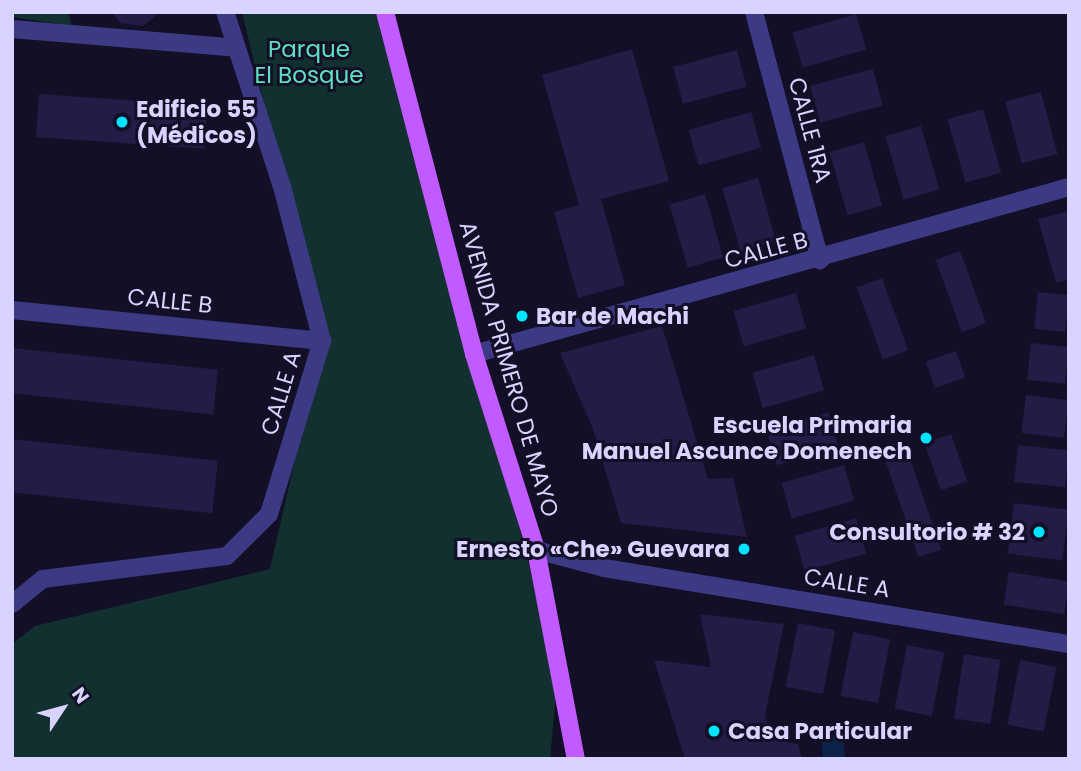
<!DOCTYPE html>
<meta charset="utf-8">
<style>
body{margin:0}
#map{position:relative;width:1081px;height:771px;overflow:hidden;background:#130f26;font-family:Poppins,sans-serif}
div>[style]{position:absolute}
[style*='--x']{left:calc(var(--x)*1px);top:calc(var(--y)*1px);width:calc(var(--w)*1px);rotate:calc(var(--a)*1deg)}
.green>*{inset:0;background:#12302f}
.water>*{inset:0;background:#0c2248;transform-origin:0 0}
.building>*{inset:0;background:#241b47;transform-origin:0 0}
.minor>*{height:18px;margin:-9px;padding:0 9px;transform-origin:9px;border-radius:9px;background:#3d3a85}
.primary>*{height:18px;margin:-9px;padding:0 9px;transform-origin:9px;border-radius:9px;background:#c25bff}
.dots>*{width:19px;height:19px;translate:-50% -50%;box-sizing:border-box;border:4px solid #130f26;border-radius:50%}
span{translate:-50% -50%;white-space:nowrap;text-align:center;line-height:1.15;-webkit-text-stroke:6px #130f26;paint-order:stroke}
.park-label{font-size:23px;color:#5fe0c0}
.poi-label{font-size:23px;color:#d9d4ff;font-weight:700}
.left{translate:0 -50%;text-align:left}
.right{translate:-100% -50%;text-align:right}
.street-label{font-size:23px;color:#d9d4ff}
.frame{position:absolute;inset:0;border:14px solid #d9d4ff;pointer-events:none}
.north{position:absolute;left:28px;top:673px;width:70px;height:70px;-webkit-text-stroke:5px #130f26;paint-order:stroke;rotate:54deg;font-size:19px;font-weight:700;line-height:28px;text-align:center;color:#d9d4ff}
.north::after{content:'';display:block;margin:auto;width:24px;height:32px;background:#d9d4ff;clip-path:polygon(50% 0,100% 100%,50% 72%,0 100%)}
</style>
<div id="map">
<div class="green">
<i style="clip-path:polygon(12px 12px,68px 12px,72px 26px,12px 17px)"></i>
<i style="clip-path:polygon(242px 12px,381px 12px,530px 568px,556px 693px,550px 759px,12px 759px,12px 644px,35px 626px,270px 569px,322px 341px)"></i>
</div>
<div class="water">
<i style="left:843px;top:731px;width:28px;height:22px;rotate:86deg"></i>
</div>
<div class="building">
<i style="clip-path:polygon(112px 12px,160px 12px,143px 26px,120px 23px)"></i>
<i style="left:856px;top:14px;width:37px;height:66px;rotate:74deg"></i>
<i style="clip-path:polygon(632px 49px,669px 181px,601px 199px,625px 285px,578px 298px,554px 212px,579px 205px,542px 75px)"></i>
<i style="left:737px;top:50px;width:38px;height:66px;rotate:75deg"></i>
<i style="left:873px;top:69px;width:38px;height:65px;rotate:75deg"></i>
<i style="left:1041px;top:92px;width:64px;height:37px;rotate:75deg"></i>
<i style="left:39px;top:94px;width:169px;height:43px;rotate:4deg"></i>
<i style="left:983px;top:109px;width:66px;height:37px;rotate:74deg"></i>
<i style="left:751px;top:112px;width:37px;height:65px;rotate:74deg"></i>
<i style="left:921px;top:126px;width:66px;height:37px;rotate:74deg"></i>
<i style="left:864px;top:142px;width:66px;height:36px;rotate:74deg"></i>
<i style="left:758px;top:178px;width:66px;height:37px;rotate:74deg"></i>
<i style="left:705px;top:194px;width:66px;height:37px;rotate:74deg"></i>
<i style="clip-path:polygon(1069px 211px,1069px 279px,1056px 283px,1038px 219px)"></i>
<i style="left:960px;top:251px;width:77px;height:26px;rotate:70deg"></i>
<i style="left:882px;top:278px;width:77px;height:27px;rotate:70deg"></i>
<i style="left:1038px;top:292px;width:31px;height:37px;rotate:6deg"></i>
<i style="left:796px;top:293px;width:37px;height:65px;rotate:74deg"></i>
<i style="clip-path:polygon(662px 326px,708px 479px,733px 478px,747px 537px,621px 523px,593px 429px,560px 353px)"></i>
<i style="left:1031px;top:343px;width:38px;height:37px;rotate:6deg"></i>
<i style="left:12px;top:348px;width:207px;height:45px;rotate:6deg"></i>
<i style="left:956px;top:351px;width:28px;height:32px;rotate:71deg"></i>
<i style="left:814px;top:355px;width:37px;height:64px;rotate:74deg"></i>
<i style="left:1026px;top:395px;width:43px;height:38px;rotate:7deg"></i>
<i style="left:828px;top:412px;width:37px;height:64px;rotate:74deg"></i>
<i style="left:951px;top:434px;width:50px;height:28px;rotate:71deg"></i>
<i style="left:12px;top:439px;width:207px;height:53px;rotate:6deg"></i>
<i style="left:1018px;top:445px;width:51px;height:37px;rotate:6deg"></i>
<i style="left:907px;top:450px;width:105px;height:24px;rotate:71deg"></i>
<i style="left:844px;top:465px;width:37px;height:65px;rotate:74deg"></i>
<i style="left:1014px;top:503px;width:55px;height:51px;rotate:7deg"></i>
<i style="left:856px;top:518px;width:37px;height:64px;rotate:74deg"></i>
<i style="left:1009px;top:572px;width:61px;height:33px;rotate:9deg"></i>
<i style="clip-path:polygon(700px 614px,784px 624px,765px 715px,772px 740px,798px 744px,802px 759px,685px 759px,654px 660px,711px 667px)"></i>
<i style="left:798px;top:623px;width:38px;height:65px;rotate:11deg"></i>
<i style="left:853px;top:632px;width:38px;height:65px;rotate:11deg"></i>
<i style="left:907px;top:645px;width:38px;height:65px;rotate:11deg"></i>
<i style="left:964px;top:654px;width:37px;height:65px;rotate:9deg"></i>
<i style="left:1020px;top:660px;width:37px;height:66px;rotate:11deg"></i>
</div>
<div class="minor">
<i style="--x:754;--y:12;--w:257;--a:75.1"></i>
<i style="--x:12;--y:29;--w:225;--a:4.8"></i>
<i style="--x:12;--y:310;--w:312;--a:5.7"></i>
<i style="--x:474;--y:354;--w:618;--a:-15.68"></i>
<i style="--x:536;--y:550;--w:70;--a:14.8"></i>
<i style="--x:604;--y:568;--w:471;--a:9.3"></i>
<i style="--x:12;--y:604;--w:40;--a:-39"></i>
<i style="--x:43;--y:579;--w:185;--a:-7.1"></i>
<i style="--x:227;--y:556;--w:59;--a:-45"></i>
<i style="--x:269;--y:514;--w:181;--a:-73"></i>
<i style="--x:322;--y:341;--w:156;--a:-104.5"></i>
<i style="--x:283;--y:190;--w:187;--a:-108"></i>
</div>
<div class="primary">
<i style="--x:385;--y:12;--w:353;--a:75.4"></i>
<i style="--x:474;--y:354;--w:206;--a:72.4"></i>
<i style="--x:536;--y:550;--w:213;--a:79.2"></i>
</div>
<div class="dots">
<i style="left:122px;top:122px;background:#00e5ff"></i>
<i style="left:522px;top:316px;background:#00e5ff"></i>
<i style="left:926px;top:438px;background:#00e5ff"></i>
<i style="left:1039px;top:532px;background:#00e5ff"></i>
<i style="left:744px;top:549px;background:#00e5ff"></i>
<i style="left:714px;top:731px;background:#00e5ff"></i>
</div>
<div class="park-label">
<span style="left:309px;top:62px">Parque<br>El Bosque</span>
</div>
<div class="poi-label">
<span class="left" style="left:136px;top:122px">Edificio 55<br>(Médicos)</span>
<span class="left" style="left:536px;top:316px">Bar de Machi</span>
<span class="right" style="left:912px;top:438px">Escuela Primaria<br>Manuel Ascunce Domenech</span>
<span class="right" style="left:1025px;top:532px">Consultorio # 32</span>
<span class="right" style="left:730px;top:549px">Ernesto «Che» Guevara</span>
<span class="left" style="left:728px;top:731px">Casa Particular</span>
</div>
<div class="street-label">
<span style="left:810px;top:130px;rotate:75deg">CALLE 1RA</span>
<span style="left:766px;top:250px;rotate:-15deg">CALLE B</span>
<span style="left:170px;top:301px;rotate:6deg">CALLE B</span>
<span style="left:509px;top:369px;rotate:74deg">AVENIDA PRIMERO DE MAYO</span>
<span style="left:281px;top:393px;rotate:-73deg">CALLE A</span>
<span style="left:847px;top:583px;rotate:9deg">CALLE A</span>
</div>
<div class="frame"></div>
<div class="north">N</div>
</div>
